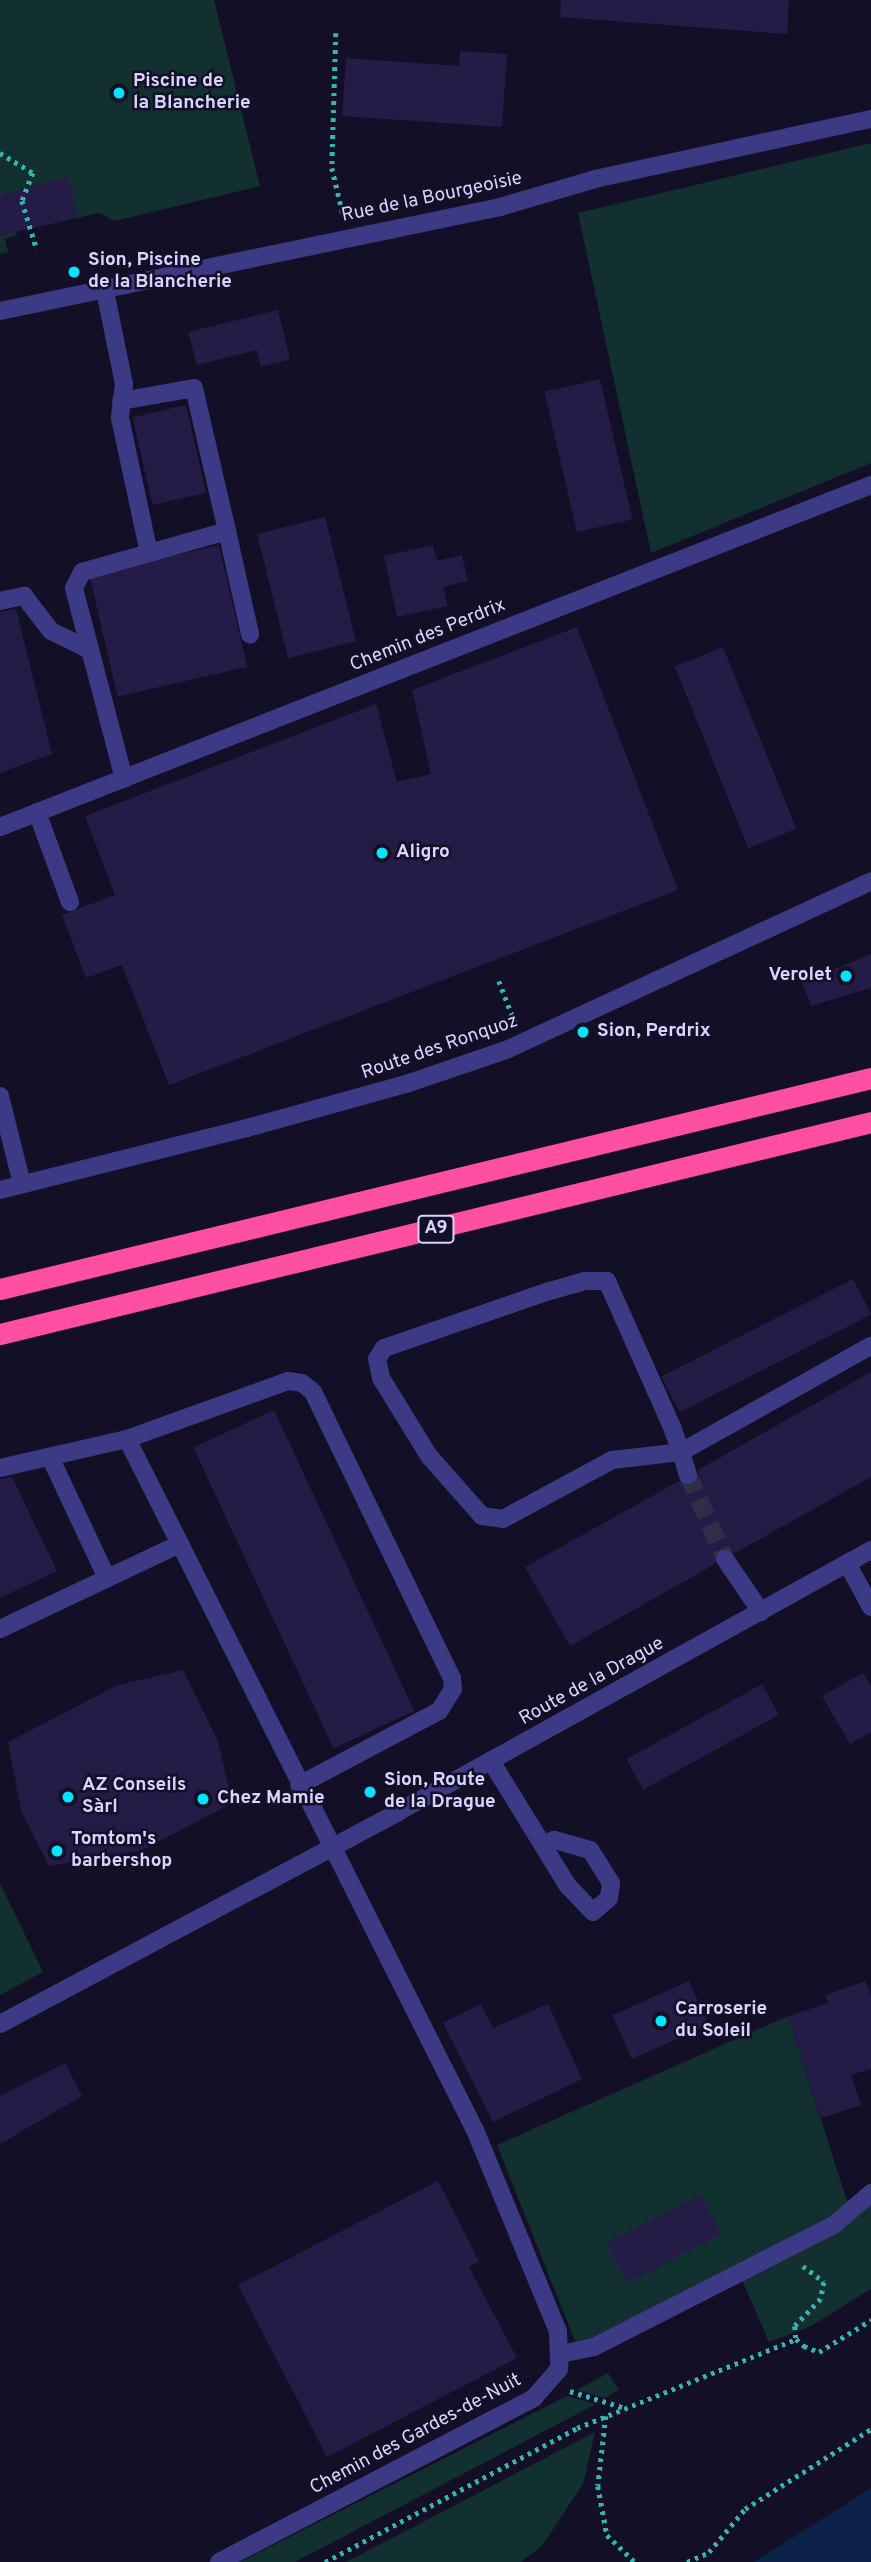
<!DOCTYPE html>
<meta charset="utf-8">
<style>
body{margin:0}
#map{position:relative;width:871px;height:2562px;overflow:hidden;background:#130f26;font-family:Overpass,sans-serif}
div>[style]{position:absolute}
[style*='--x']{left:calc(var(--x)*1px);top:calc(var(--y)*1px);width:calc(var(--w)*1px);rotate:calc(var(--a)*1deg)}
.green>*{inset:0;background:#12302f}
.water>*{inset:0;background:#0c2248}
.building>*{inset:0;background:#241b47;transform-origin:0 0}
.minor-tunnel>*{height:18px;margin-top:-9px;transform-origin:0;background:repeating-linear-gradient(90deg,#312d47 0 18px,transparent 0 27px)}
.path>*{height:4.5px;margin-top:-2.25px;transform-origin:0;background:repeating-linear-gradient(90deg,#2fb8b0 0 3.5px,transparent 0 8.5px)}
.minor>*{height:18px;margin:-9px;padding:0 9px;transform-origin:9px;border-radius:9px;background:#3d3a85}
.highway>*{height:21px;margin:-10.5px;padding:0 10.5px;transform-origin:10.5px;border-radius:10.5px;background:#ff4fa3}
.dots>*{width:19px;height:19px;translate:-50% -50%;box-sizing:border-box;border:4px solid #130f26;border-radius:50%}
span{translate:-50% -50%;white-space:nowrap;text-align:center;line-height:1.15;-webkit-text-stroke:5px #130f26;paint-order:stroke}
.shield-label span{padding:2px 5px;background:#130f26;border:2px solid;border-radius:5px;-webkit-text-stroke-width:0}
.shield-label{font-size:18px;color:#d9d4ff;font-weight:700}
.poi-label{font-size:19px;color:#d9d4ff;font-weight:700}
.left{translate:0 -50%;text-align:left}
.right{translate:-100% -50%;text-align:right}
.street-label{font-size:19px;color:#d9d4ff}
</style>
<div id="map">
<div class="green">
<i style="clip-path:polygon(0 0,214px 0,260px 186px,115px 221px,99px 213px,42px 226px,14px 221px,17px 235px,5px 239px,8px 252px,0 254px)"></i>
<i style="clip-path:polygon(871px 143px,871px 463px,651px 553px,578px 213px)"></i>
<i style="clip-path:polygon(0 1883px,43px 1972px,0 1995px)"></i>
<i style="clip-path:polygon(788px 2016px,847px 2201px,871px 2186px,871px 2289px,811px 2326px,769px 2342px,742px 2280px,577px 2346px,497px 2145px)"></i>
<i style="clip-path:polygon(608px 2373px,619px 2390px,604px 2398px,577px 2390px)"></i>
<i style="clip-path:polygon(567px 2396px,596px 2404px,295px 2562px,240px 2562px)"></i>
<i style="clip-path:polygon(595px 2432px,583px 2484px,542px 2546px,521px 2562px,346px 2562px)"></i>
</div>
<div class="water">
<i style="clip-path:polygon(871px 2488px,871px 2562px,754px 2562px)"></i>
</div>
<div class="building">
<i style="clip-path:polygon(561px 0,789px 0,787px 34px,560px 17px)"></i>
<i style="clip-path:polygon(460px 51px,507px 54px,502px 127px,342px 116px,346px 58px,459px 66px)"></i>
<i style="clip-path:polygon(68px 177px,78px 217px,0 236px,0 195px)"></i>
<i style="clip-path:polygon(278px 310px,290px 359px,261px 367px,257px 350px,197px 365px,188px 332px)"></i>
<i style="left:600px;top:379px;width:144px;height:57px;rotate:77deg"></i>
<i style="left:186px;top:405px;width:90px;height:55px;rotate:77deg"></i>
<i style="left:325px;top:517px;width:128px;height:70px;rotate:76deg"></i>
<i style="left:219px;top:545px;width:125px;height:133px;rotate:77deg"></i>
<i style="clip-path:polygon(433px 545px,437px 561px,462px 555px,468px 581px,443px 587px,448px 606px,397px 617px,384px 556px)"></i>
<i style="clip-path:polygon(16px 609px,52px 754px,0 773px,0 612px)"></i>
<i style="clip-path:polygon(577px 627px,678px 890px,169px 1085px,122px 965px,86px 978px,62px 915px,115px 895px,85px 816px,376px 704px,397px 782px,431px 774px,412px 690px)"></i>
<i style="left:723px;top:647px;width:196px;height:52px;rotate:68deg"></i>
<i style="clip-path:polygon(871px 954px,871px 988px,811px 1006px,802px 983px)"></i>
<i style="left:853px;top:1279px;width:40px;height:215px;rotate:63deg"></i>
<i style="clip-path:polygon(871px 1372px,871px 1477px,735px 1553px,719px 1549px,715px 1564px,570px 1646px,525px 1567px,679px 1481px,692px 1486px,699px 1478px,698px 1470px)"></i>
<i style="left:274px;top:1410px;width:332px;height:89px;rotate:65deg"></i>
<i style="clip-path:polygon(12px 1477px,57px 1571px,0 1598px,0 1479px)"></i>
<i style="clip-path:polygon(183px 1670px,218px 1741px,232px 1803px,143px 1850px,49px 1866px,21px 1811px,8px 1742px,118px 1685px)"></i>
<i style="clip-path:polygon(863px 1673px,871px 1686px,871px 1732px,850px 1744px,822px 1696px)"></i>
<i style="left:762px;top:1684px;width:35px;height:155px;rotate:61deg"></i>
<i style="left:689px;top:1981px;width:48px;height:84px;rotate:66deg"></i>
<i style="clip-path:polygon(866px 1981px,871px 1996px,871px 2069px,851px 2075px,861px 2105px,821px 2118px,788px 2016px,828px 2003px,825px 1995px)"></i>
<i style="clip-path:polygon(481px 2004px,493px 2028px,548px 2004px,582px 2079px,493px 2122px,443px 2023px)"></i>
<i style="clip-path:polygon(65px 2063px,82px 2096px,0 2144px,0 2096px)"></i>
<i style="clip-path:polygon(438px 2181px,479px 2261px,469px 2267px,517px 2358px,327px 2457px,238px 2285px)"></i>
<i style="left:701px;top:2195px;width:44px;height:106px;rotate:63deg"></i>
</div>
<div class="minor-tunnel">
<i style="--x:688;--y:1475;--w:92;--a:66.2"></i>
</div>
<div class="path">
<i style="--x:336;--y:33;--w:135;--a:91.7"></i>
<i style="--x:332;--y:168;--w:47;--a:76.6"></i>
<i style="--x:0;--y:153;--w:39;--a:31"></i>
<i style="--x:33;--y:173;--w:30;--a:111"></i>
<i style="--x:22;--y:201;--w:51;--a:73"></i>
<i style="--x:499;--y:981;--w:45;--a:69.1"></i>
<i style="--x:803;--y:2266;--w:26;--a:37"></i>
<i style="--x:824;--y:2282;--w:17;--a:100"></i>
<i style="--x:821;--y:2299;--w:37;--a:134"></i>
<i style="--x:795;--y:2326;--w:13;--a:86"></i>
<i style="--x:796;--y:2339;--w:11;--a:41"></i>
<i style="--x:804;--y:2346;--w:16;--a:22"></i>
<i style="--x:819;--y:2352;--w:61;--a:-31.6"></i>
<i style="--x:570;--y:2391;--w:58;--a:17.2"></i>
<i style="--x:606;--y:2416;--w:70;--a:96.5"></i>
<i style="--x:598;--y:2486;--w:50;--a:79.6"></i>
<i style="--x:607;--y:2535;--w:39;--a:44"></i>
<i style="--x:325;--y:2562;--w:285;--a:-28"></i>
<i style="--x:577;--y:2428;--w:236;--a:-22.1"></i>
<i style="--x:687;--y:2562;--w:24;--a:-24"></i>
<i style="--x:709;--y:2552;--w:56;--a:-50.1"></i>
<i style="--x:745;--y:2509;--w:149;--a:-32.4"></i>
</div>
<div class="minor">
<i style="--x:104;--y:286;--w:100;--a:78.5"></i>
<i style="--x:124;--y:384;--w:34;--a:97"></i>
<i style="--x:120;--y:418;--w:138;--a:77.9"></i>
<i style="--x:0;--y:311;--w:511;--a:-11.75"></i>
<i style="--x:500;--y:207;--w:99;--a:-16.4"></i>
<i style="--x:595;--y:179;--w:282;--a:-12.3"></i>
<i style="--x:121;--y:401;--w:74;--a:-10.1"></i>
<i style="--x:194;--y:388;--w:147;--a:77"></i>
<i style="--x:0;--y:601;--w:25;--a:-12"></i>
<i style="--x:24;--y:596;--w:44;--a:52.4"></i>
<i style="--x:51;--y:631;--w:43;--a:26"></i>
<i style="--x:124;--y:779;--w:197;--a:-104.7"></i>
<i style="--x:74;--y:588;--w:18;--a:-63"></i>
<i style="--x:82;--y:572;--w:151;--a:-15.8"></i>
<i style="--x:227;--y:531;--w:106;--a:77.4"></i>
<i style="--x:37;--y:812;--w:96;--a:69.9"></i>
<i style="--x:0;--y:827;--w:936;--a:-21.44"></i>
<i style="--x:0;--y:1096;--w:91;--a:76"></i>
<i style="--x:0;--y:1190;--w:255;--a:-14.1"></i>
<i style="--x:247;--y:1128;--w:168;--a:-15.5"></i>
<i style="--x:409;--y:1083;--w:102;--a:-18.8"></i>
<i style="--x:506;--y:1050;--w:402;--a:-24.8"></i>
<i style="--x:127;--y:1439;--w:171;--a:-19.8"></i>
<i style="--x:288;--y:1381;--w:14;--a:8"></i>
<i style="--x:302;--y:1383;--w:14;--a:39"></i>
<i style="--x:313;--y:1392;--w:318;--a:64.1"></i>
<i style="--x:452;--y:1678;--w:11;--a:85"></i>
<i style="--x:453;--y:1689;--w:26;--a:122"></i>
<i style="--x:439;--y:1711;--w:158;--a:152.1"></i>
<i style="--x:50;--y:1457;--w:134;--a:64.8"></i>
<i style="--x:0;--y:1468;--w:130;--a:-12.9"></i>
<i style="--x:127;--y:1439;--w:118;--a:63.2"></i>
<i style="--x:688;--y:1475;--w:24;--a:-107"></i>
<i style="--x:681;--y:1452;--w:27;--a:-110"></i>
<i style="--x:672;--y:1427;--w:160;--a:-114"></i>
<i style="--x:607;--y:1281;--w:22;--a:180"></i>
<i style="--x:585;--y:1281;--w:37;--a:164"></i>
<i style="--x:549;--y:1291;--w:175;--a:160.9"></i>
<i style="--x:384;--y:1348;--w:13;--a:122"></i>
<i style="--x:377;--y:1359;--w:19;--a:78"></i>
<i style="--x:381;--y:1378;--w:92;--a:58.4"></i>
<i style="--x:429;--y:1456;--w:80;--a:48.5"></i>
<i style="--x:482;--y:1516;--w:21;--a:8"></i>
<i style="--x:503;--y:1519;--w:124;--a:-28.4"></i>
<i style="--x:612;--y:1460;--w:69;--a:-6.6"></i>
<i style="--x:681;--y:1452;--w:218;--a:-29.2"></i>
<i style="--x:725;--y:1559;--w:64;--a:55.8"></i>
<i style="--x:847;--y:1563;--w:50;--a:61.4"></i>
<i style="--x:0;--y:1629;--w:199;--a:-25.3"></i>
<i style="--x:180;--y:1544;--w:656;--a:63.28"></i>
<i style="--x:475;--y:2130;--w:217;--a:67.6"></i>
<i style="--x:558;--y:2331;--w:38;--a:88"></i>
<i style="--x:559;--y:2369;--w:38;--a:131"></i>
<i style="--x:534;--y:2398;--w:355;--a:152.5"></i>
<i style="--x:491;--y:1761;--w:147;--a:58.4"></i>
<i style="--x:568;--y:1886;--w:36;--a:46"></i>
<i style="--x:593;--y:1912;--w:21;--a:-41"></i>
<i style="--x:609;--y:1898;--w:15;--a:-82"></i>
<i style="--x:611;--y:1883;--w:39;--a:-122"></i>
<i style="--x:590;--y:1850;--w:37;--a:-164"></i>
<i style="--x:554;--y:1840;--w:12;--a:160"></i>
<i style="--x:0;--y:2024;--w:451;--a:-28"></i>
<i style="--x:398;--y:1812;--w:541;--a:-28.98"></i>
<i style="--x:561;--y:2354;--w:34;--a:-12"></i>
<i style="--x:594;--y:2347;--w:271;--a:-27"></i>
<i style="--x:835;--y:2224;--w:48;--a:-40.7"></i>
</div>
<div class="highway">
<i style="--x:0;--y:1289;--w:896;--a:-13.62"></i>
<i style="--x:0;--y:1334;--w:896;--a:-13.68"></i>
</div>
<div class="dots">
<i style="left:119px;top:93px;background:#00e5ff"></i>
<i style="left:74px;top:272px;background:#00e5ff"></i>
<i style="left:382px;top:853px;background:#00e5ff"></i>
<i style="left:846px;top:976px;background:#00e5ff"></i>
<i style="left:583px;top:1032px;background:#00e5ff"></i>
<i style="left:370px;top:1792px;background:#00e5ff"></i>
<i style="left:68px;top:1797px;background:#00e5ff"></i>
<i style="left:203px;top:1799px;background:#00e5ff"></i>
<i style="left:57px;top:1851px;background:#00e5ff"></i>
<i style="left:661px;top:2021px;background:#00e5ff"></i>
</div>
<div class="shield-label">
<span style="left:436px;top:1229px">A9</span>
</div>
<div class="poi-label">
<span class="left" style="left:133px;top:93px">Piscine de<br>la Blancherie</span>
<span class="left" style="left:88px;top:272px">Sion, Piscine<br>de la Blancherie</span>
<span class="left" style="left:396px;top:853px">Aligro</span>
<span class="right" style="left:832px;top:976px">Verolet</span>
<span class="left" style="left:597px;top:1032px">Sion, Perdrix</span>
<span class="left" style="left:384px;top:1792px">Sion, Route<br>de la Drague</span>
<span class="left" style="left:82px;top:1797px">AZ Conseils<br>Sàrl</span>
<span class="left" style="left:217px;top:1799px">Chez Mamie</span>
<span class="left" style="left:71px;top:1851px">Tomtom's<br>barbershop</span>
<span class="left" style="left:675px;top:2021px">Carroserie<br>du Soleil</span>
</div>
<div class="street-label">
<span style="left:432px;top:198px;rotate:-12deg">Rue de la Bourgeoisie</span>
<span style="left:428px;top:636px;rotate:-22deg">Chemin des Perdrix</span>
<span style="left:440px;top:1048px;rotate:-19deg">Route des Ronquoz</span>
<span style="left:592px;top:1682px;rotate:-29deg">Route de la Drague</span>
<span style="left:416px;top:2435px;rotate:-28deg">Chemin des Gardes-de-Nuit</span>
</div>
</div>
